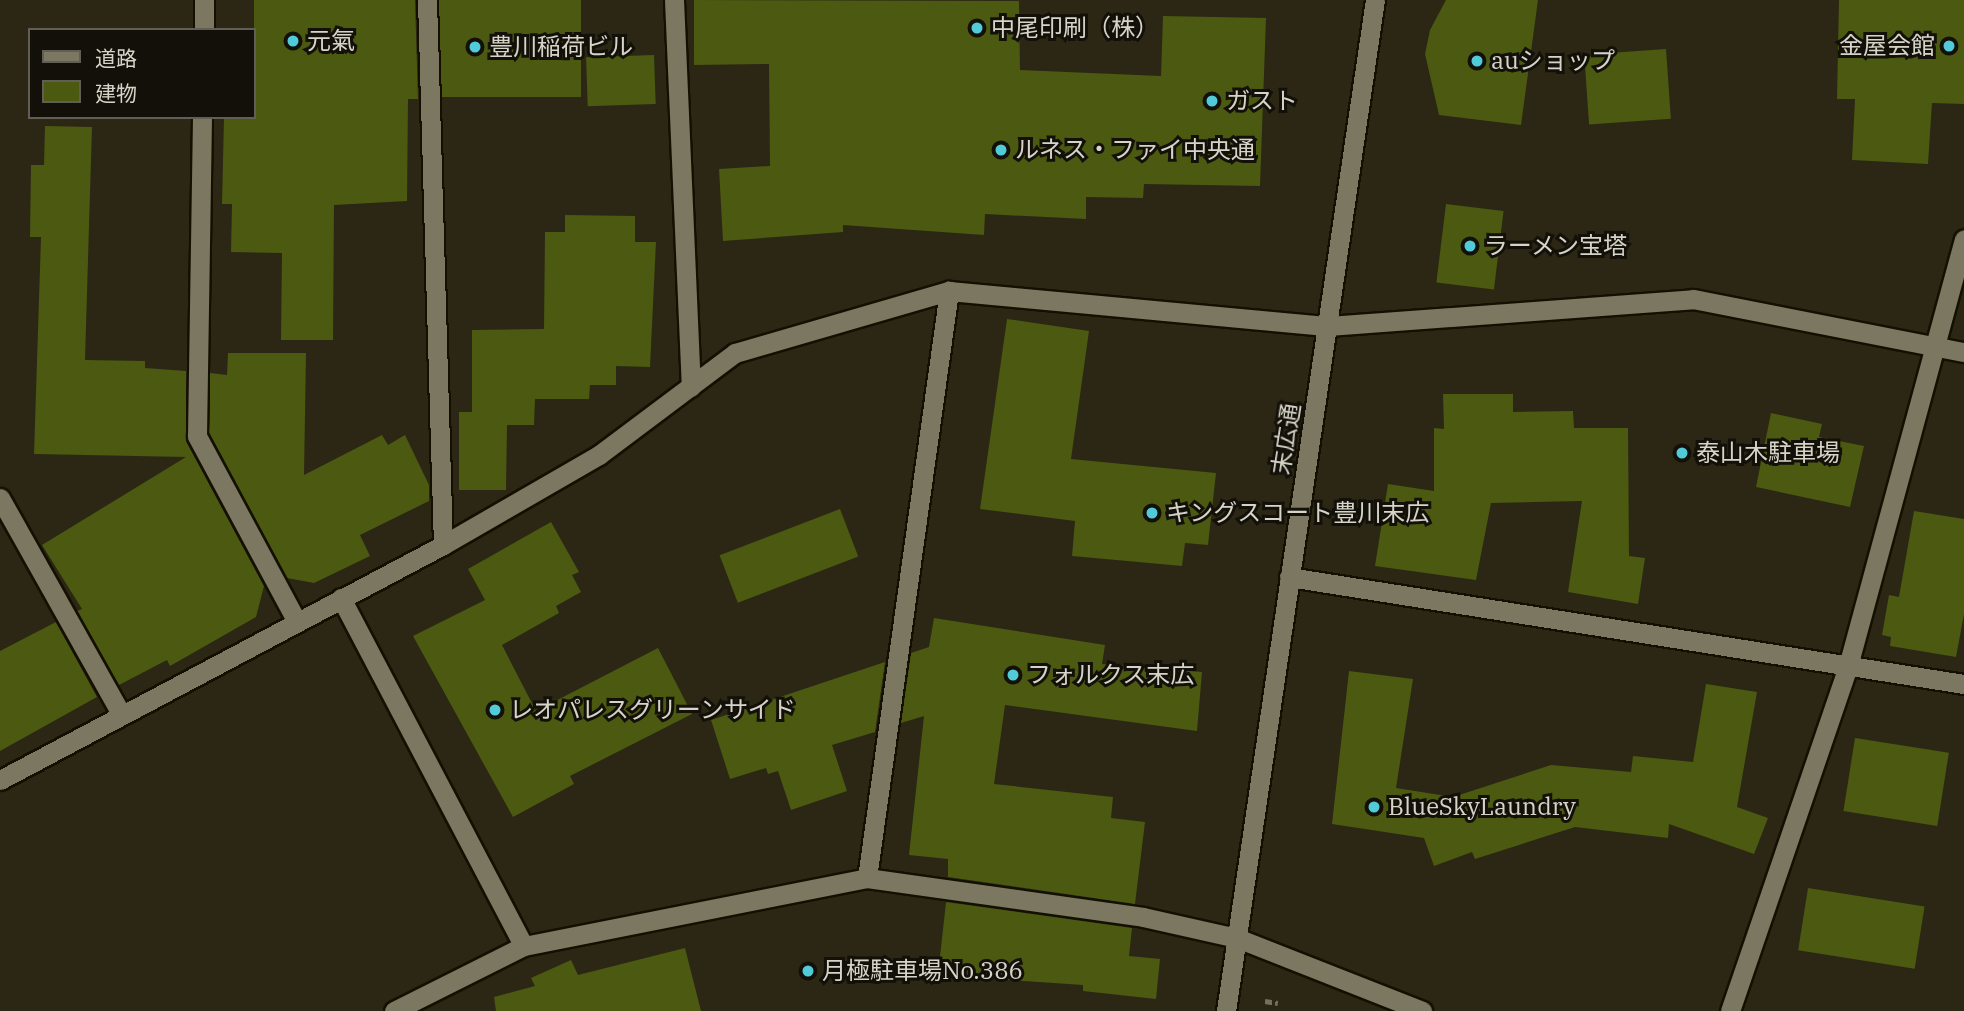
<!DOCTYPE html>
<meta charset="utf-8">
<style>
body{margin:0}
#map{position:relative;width:1964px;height:1011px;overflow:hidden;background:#2b2714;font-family:"IBM Plex Serif","Noto Sans JP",serif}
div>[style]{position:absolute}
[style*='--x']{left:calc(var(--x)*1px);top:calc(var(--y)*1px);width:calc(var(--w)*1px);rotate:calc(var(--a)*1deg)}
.building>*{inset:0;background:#4b5911;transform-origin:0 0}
.path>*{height:4.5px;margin-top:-2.25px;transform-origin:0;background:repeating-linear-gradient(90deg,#737060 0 7px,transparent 0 10.5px)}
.roads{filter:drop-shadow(2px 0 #141001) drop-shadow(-2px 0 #141001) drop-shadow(0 2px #141001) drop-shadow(0 -2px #141001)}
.minor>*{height:19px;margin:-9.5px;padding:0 9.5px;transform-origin:9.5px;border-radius:9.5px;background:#7b7761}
.tertiary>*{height:19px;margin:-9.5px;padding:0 9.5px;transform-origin:9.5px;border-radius:9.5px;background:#7b7761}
.dots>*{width:19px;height:19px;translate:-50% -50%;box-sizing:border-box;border:4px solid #121008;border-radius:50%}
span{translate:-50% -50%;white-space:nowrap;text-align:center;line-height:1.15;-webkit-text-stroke:6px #121008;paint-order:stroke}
.poi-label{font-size:24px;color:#d6d4c8}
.left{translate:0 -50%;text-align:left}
.right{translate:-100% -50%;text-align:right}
.street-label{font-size:24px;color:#d6d4c8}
.legend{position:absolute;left:28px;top:28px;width:228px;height:91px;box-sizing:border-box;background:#121008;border:2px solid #605e55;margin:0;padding:9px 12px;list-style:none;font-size:21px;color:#d6d4c8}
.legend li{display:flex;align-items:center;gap:14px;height:35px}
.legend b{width:35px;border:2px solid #605e55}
</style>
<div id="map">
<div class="building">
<i style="clip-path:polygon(254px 0,415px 0,418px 99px,408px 99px,407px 201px,334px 205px,333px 340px,281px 340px,282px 253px,231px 252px,232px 204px,222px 204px,224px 117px,254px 117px)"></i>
<i style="left:439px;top:0;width:142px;height:97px"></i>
<i style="clip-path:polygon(694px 0,1019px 1px,1020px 70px,1161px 76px,1163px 16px,1266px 18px,1260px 186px,1144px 184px,1143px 198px,1086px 197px,1086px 219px,985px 214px,984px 235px,843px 225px,843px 232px,723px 241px,719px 169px,770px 166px,769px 64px,694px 65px)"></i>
<i style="clip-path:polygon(1446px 0,1538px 0,1521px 125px,1439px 115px,1425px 54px,1430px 30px)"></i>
<i style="clip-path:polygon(1839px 0,1964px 0,1964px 104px,1932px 103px,1928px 164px,1852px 160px,1855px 99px,1837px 99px)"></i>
<i style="left:1666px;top:49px;width:70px;height:82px;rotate:86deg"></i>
<i style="left:654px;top:55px;width:49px;height:68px;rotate:88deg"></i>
<i style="clip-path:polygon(45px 126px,92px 127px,85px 360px,145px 361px,145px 368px,186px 371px,186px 441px,264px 586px,256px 617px,170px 666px,167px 660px,119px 685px,77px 611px,82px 609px,42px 545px,186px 457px,34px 454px,41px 237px,30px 237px,31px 165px,44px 165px)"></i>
<i style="left:1446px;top:204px;width:58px;height:79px;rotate:7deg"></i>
<i style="clip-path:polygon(565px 215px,635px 216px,635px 242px,656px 242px,650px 367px,616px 366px,616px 385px,590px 385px,589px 399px,535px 399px,534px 425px,507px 425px,506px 490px,459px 490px,459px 412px,472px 412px,472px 330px,544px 329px,545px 232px,565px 232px)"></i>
<i style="clip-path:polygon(1007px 319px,1089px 331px,1071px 459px,1216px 473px,1208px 545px,1185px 543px,1182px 566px,1072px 556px,1075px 521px,980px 509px)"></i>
<i style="clip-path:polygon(228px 353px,306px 353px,304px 475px,382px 435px,388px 445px,405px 435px,429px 485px,429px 501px,360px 535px,370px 556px,314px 583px,287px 578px,209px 433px,210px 373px,227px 375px)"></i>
<i style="clip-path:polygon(1443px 394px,1513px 394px,1513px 412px,1573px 411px,1574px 428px,1628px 428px,1629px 556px,1645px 558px,1638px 604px,1568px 592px,1582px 501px,1491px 503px,1476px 580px,1375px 566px,1388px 484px,1434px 491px,1434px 428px,1444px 429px)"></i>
<i style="clip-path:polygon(1771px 413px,1822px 424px,1819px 437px,1864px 446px,1850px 507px,1756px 487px)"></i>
<i style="left:840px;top:509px;width:51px;height:129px;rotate:69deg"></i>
<i style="clip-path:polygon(1914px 511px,1964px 519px,1964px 614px,1956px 657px,1890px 646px,1891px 637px,1882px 635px,1889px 595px,1899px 597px)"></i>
<i style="clip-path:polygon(551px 522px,579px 572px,572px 575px,581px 592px,556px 606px,559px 613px,502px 645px,536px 711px,658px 648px,692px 714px,570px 776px,574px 784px,513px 817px,413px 636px,485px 600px,468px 569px)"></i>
<i style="clip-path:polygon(934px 618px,1105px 645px,1102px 664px,1202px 672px,1197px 731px,1005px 705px,994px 784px,1113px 797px,1111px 818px,1145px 822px,1135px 904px,948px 877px,948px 859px,909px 855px,924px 716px,901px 723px,911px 653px,929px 647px)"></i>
<i style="clip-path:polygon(56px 622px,97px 697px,0 751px,0 651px)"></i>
<i style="clip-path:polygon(885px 662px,875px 732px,832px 745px,847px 791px,791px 810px,778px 771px,768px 774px,766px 768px,730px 779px,711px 720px)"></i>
<i style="clip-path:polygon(1349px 671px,1413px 679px,1396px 788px,1453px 797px,1551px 765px,1631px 772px,1633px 756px,1693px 762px,1706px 684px,1757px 692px,1737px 807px,1768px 818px,1754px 854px,1669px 824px,1668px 838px,1575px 827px,1475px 859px,1472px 852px,1434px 866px,1424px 838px,1332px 824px)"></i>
<i style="left:1855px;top:738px;width:95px;height:74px;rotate:9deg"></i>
<i style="left:1808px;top:888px;width:118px;height:63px;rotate:9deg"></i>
<i style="clip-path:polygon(946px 902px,1132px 928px,1129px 956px,1160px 959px,1156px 999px,1083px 991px,1083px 985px,938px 975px)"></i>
<i style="clip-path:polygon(685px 948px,701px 1011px,496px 1011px,494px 997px,535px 986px,531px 978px,571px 960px,578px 975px)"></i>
</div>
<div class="path">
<i style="--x:1265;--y:1001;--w:13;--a:9"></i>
</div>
<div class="roads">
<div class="minor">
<i style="--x:427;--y:0;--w:545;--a:88.32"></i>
<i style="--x:674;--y:0;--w:387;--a:87.5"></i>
<i style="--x:204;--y:30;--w:30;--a:-90"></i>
<i style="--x:202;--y:117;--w:319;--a:90.9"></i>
<i style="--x:197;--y:436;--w:211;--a:61.7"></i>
<i style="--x:0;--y:498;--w:248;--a:60.7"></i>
<i style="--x:1289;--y:577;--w:683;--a:9.01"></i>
<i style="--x:341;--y:598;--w:393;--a:62.3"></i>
<i style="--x:0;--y:780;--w:501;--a:-27.94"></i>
<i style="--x:443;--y:545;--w:180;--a:-30"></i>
<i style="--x:599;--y:455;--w:170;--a:-36.9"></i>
<i style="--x:735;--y:353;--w:223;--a:-16.2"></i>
<i style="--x:949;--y:291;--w:381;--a:5.3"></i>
<i style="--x:1328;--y:326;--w:366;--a:-4.2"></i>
<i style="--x:1693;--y:299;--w:276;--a:11.1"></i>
<i style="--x:867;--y:878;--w:593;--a:-82.05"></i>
<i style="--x:394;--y:1011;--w:145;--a:-26.6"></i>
<i style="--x:524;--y:946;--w:350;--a:-11.2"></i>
<i style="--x:867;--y:878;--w:279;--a:8"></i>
<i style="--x:1143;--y:917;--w:96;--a:12.6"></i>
<i style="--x:1237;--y:938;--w:199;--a:21.5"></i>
<i style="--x:1730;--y:1011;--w:365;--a:-71.1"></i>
<i style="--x:1848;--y:666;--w:442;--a:-74.8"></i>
</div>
<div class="tertiary">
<i style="--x:1226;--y:1011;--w:1022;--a:-81.62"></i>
</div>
</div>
<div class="dots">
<i style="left:977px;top:28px;background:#52cbd9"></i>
<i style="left:293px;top:41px;background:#52cbd9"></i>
<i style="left:1949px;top:46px;background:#52cbd9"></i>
<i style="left:475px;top:47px;background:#52cbd9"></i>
<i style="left:1477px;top:61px;background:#52cbd9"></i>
<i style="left:1212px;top:101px;background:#52cbd9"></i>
<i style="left:1001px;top:150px;background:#52cbd9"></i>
<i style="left:1470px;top:246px;background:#52cbd9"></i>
<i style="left:1682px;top:453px;background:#52cbd9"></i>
<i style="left:1152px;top:513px;background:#52cbd9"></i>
<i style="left:1013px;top:675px;background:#52cbd9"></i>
<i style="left:495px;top:710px;background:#52cbd9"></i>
<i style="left:1374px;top:807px;background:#52cbd9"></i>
<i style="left:808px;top:971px;background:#52cbd9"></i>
</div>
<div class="poi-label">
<span class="left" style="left:991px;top:28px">中尾印刷（株）</span>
<span class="left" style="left:307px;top:41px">元氣</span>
<span class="right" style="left:1935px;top:46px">金屋会館</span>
<span class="left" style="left:489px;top:47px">豊川稲荷ビル</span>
<span class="left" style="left:1491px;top:61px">auショップ</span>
<span class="left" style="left:1226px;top:101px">ガスト</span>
<span class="left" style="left:1015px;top:150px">ルネス・ファイ中央通</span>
<span class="left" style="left:1484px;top:246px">ラーメン宝塔</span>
<span class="left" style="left:1696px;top:453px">泰山木駐車場</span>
<span class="left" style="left:1166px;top:513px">キングスコート豊川末広</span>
<span class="left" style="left:1027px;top:675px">フォルクス末広</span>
<span class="left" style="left:509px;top:710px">レオパレスグリーンサイド</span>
<span class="left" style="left:1388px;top:807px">BlueSkyLaundry</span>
<span class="left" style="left:822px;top:971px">月極駐車場No.386</span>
</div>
<div class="street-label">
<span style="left:1286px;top:439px;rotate:-81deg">末広通</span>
</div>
<ul class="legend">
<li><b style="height:9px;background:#7b7761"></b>道路</li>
<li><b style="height:19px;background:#4b5911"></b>建物</li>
</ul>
</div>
